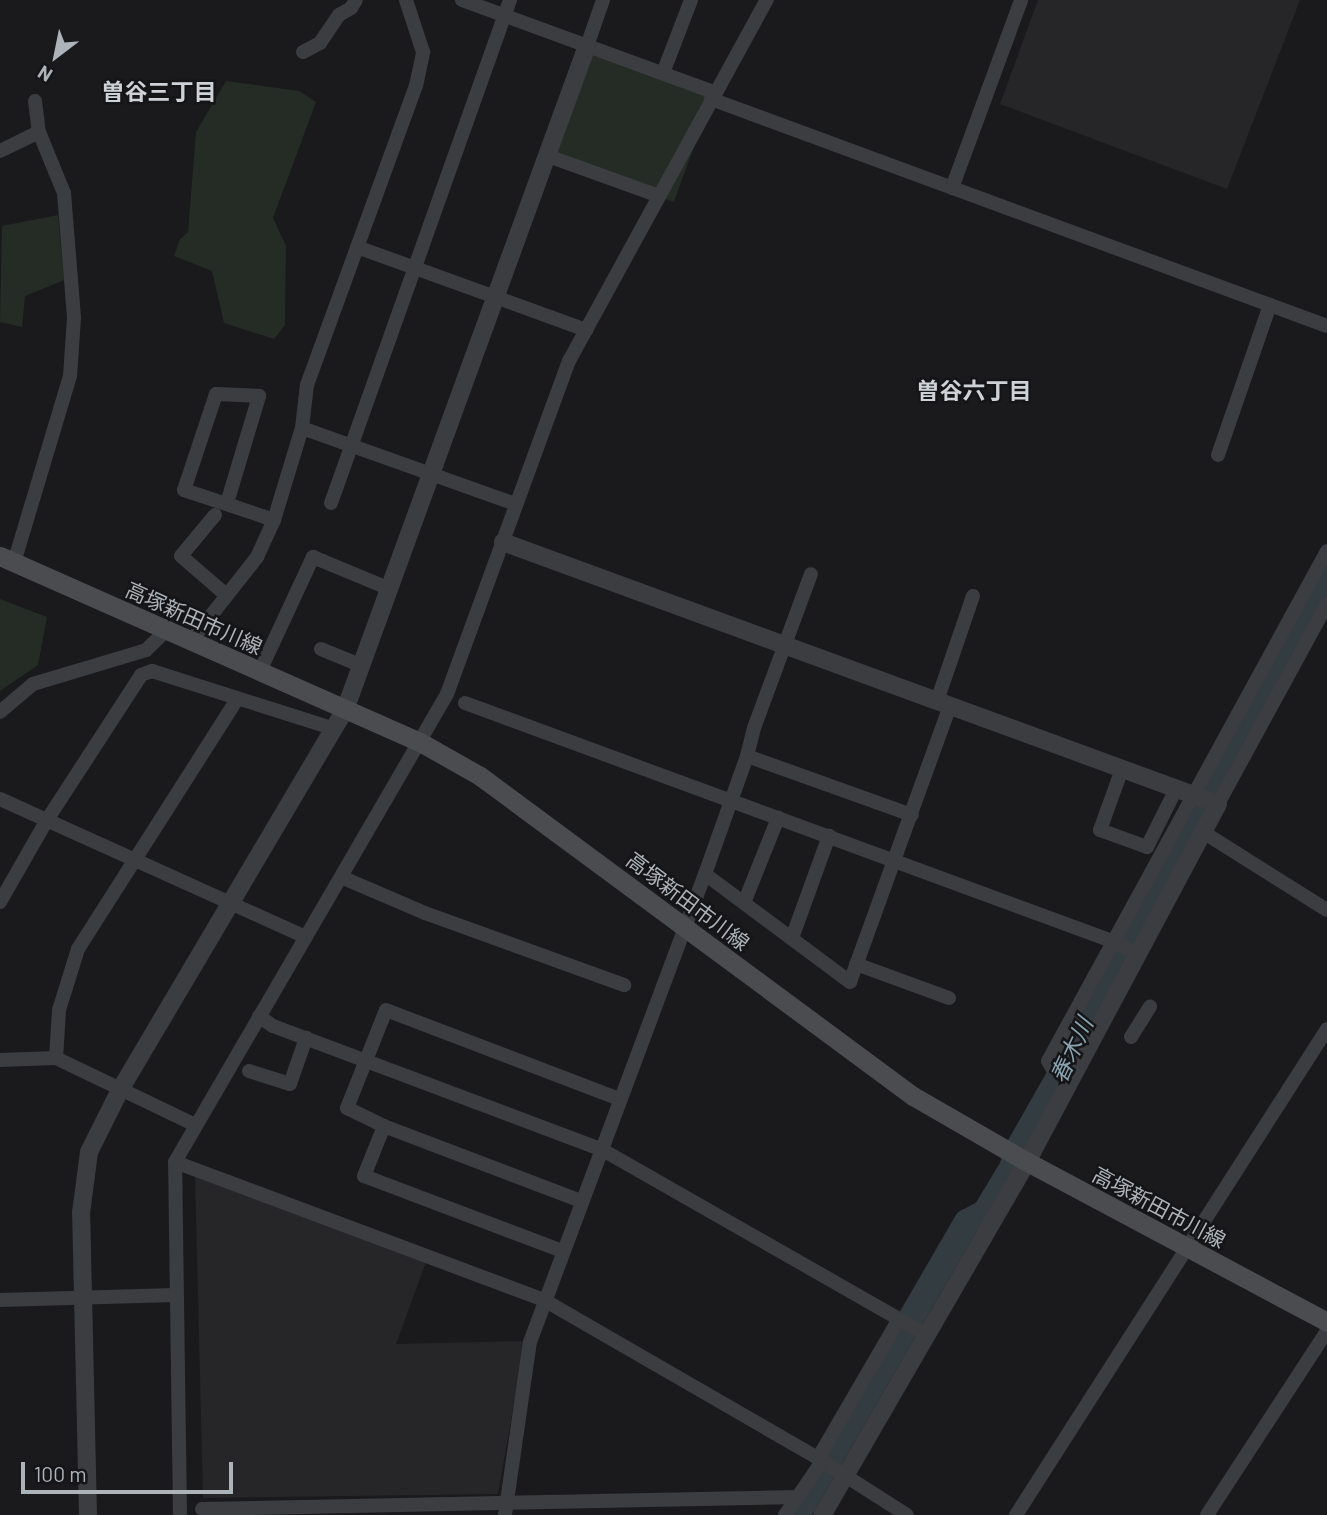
<!DOCTYPE html>
<meta charset="utf-8">
<style>
body{margin:0}
#map{position:relative;width:1327px;height:1515px;overflow:hidden;background:#1a1a1c;font-family:Barlow,"Noto Sans JP",sans-serif}
div>[style]{position:absolute}
[style*='--x']{left:calc(var(--x)*1px);top:calc(var(--y)*1px);width:calc(var(--w)*1px);rotate:calc(var(--a)*1deg)}
.built>*{inset:0;background:#262629}
.green>*{inset:0;background:#242c25;transform-origin:0 0}
.river>*{height:26px;margin:-13px;padding:0 13px;transform-origin:13px;border-radius:13px;background:#333c41}
.minor>*{height:14px;margin:-7px;padding:0 7px;transform-origin:7px;border-radius:7px;background:#3b3d40}
.tertiary>*{height:18px;margin:-9px;padding:0 9px;transform-origin:9px;border-radius:9px;background:#3b3d40}
.secondary>*{height:19px;margin:-9.5px;padding:0 9.5px;transform-origin:9.5px;border-radius:9.5px;background:#4a4c50}
span{translate:-50% -50%;white-space:nowrap;text-align:center;line-height:1.15;-webkit-text-stroke:5px #151517;paint-order:stroke}
.street-label{font-size:21px;color:#aeb3ba}
.neighbourhood-label{font-size:23px;color:#ced1d6;font-weight:700}
.water-label{font-size:23px;color:#89a3b1;font-style:italic}
.north{position:absolute;left:21px;top:21px;width:70px;height:70px;-webkit-text-stroke:5px #151517;paint-order:stroke;rotate:212deg;font-size:19px;font-weight:700;line-height:28px;text-align:center;color:#aeb3ba}
.north::after{content:'';display:block;margin:auto;width:24px;height:32px;background:#aeb3ba;clip-path:polygon(50% 0,100% 100%,50% 72%,0 100%)}
.scale{position:absolute;left:21px;top:1462px;width:212px;height:32px;box-sizing:border-box;border:4px solid #aeb3ba;border-top:0;padding-left:9px;font-size:21px;line-height:24px;white-space:nowrap;color:#aeb3ba;-webkit-text-stroke:5px #151517;paint-order:stroke}
</style>
<div id="map">
<div class="built">
<i style="clip-path:polygon(1038px 0,1300px 0,1227px 189px,1000px 104px)"></i>
<i style="clip-path:polygon(195px 1175px,426px 1262px,396px 1344px,525px 1341px,498px 1494px,203px 1498px)"></i>
</div>
<div class="green">
<i style="left:587px;top:46px;width:135px;height:117px;rotate:20deg"></i>
<i style="clip-path:polygon(226px 81px,299px 91px,316px 102px,273px 218px,286px 246px,285px 325px,274px 339px,224px 323px,212px 271px,174px 256px,180px 239px,188px 232px,196px 132px)"></i>
<i style="clip-path:polygon(58px 215px,64px 280px,25px 296px,22px 327px,0 322px,2px 226px)"></i>
<i style="clip-path:polygon(0 599px,47px 617px,38px 665px,0 691px)"></i>
</div>
<div class="river">
<i style="--x:797;--y:1515;--w:339;--a:-59.9"></i>
<i style="--x:967;--y:1222;--w:20;--a:-27"></i>
<i style="--x:985;--y:1213;--w:52;--a:-59"></i>
<i style="--x:1012;--y:1168;--w:20;--a:-72"></i>
<i style="--x:1018;--y:1149;--w:109;--a:-60.4"></i>
<i style="--x:1072;--y:1054;--w:9;--a:-96"></i>
<i style="--x:1071;--y:1045;--w:538;--a:-61.58"></i>
</div>
<div class="minor">
<i style="--x:462;--y:0;--w:268;--a:20.1"></i>
<i style="--x:587;--y:46;--w:49;--a:-70.8"></i>
<i style="--x:303;--y:52;--w:19;--a:-28"></i>
<i style="--x:320;--y:43;--w:34;--a:-56"></i>
<i style="--x:339;--y:15;--w:14;--a:-30"></i>
<i style="--x:351;--y:8;--w:9;--a:-58"></i>
<i style="--x:663;--y:73;--w:78;--a:-69"></i>
<i style="--x:711;--y:99;--w:656;--a:20.23"></i>
<i style="--x:35;--y:101;--w:31;--a:83"></i>
<i style="--x:0;--y:151;--w:43;--a:-26"></i>
<i style="--x:39;--y:132;--w:66;--a:67.7"></i>
<i style="--x:64;--y:193;--w:125;--a:85.4"></i>
<i style="--x:74;--y:318;--w:58;--a:93.9"></i>
<i style="--x:70;--y:376;--w:195;--a:106.7"></i>
<i style="--x:548;--y:156;--w:118;--a:19.8"></i>
<i style="--x:952;--y:188;--w:200;--a:-69.8"></i>
<i style="--x:357;--y:247;--w:244;--a:19.9"></i>
<i style="--x:302;--y:428;--w:227;--a:19.6"></i>
<i style="--x:1218;--y:455;--w:159;--a:-70.9"></i>
<i style="--x:227;--y:503;--w:112;--a:-73.3"></i>
<i style="--x:259;--y:396;--w:43;--a:-177.3"></i>
<i style="--x:216;--y:394;--w:101;--a:108.4"></i>
<i style="--x:184;--y:490;--w:95;--a:18.4"></i>
<i style="--x:331;--y:503;--w:534;--a:-70.41"></i>
<i style="--x:215;--y:515;--w:53;--a:129.7"></i>
<i style="--x:181;--y:556;--w:58;--a:40.8"></i>
<i style="--x:191;--y:641;--w:107;--a:-51.8"></i>
<i style="--x:257;--y:557;--w:41;--a:-65.3"></i>
<i style="--x:274;--y:520;--w:96;--a:-73.1"></i>
<i style="--x:302;--y:428;--w:43;--a:-83.4"></i>
<i style="--x:307;--y:385;--w:318;--a:-70"></i>
<i style="--x:416;--y:86;--w:35;--a:-78"></i>
<i style="--x:423;--y:52;--w:55;--a:-108.1"></i>
<i style="--x:321;--y:649;--w:44;--a:22.5"></i>
<i style="--x:260;--y:671;--w:126;--a:-65.1"></i>
<i style="--x:313;--y:557;--w:83;--a:22.6"></i>
<i style="--x:937;--y:701;--w:111;--a:-71.1"></i>
<i style="--x:465;--y:703;--w:689;--a:20.2"></i>
<i style="--x:1112;--y:941;--w:28;--a:27"></i>
<i style="--x:0;--y:712;--w:43;--a:-40.3"></i>
<i style="--x:33;--y:684;--w:118;--a:-16.7"></i>
<i style="--x:146;--y:650;--w:28;--a:-44"></i>
<i style="--x:747;--y:756;--w:175;--a:19.7"></i>
<i style="--x:1122;--y:769;--w:65;--a:109.8"></i>
<i style="--x:1100;--y:830;--w:50;--a:19.9"></i>
<i style="--x:1147;--y:847;--w:65;--a:-63.4"></i>
<i style="--x:0;--y:799;--w:335;--a:24.3"></i>
<i style="--x:1218;--y:804;--w:228;--a:-61.4"></i>
<i style="--x:1203;--y:832;--w:146;--a:32.2"></i>
<i style="--x:705;--y:874;--w:181;--a:36.7"></i>
<i style="--x:850;--y:982;--w:294;--a:-70.1"></i>
<i style="--x:341;--y:877;--w:91;--a:23.2"></i>
<i style="--x:425;--y:913;--w:212;--a:19.9"></i>
<i style="--x:0;--y:902;--w:95;--a:-60.2"></i>
<i style="--x:47;--y:820;--w:173;--a:-57"></i>
<i style="--x:141;--y:675;--w:12;--a:-20"></i>
<i style="--x:152;--y:671;--w:189;--a:17.6"></i>
<i style="--x:744;--y:903;--w:92;--a:-68.2"></i>
<i style="--x:792;--y:938;--w:109;--a:-70.1"></i>
<i style="--x:856;--y:964;--w:99;--a:20.1"></i>
<i style="--x:259;--y:1016;--w:17;--a:36"></i>
<i style="--x:273;--y:1026;--w:350;--a:20.6"></i>
<i style="--x:601;--y:1149;--w:375;--a:29.7"></i>
<i style="--x:1131;--y:1037;--w:36;--a:-58"></i>
<i style="--x:56;--y:1058;--w:48;--a:-86.4"></i>
<i style="--x:59;--y:1010;--w:64;--a:-72.7"></i>
<i style="--x:78;--y:949;--w:296;--a:-57.5"></i>
<i style="--x:0;--y:1060;--w:56;--a:-2"></i>
<i style="--x:56;--y:1058;--w:154;--a:25.7"></i>
<i style="--x:249;--y:1071;--w:43;--a:17.6"></i>
<i style="--x:290;--y:1084;--w:49;--a:-70.8"></i>
<i style="--x:1071;--y:1078;--w:21;--a:-152"></i>
<i style="--x:1052;--y:1068;--w:8;--a:-120"></i>
<i style="--x:1048;--y:1061;--w:581;--a:-61.32"></i>
<i style="--x:384;--y:1126;--w:54;--a:111.8"></i>
<i style="--x:364;--y:1176;--w:212;--a:20.7"></i>
<i style="--x:175;--y:1162;--w:394;--a:20.5"></i>
<i style="--x:544;--y:1300;--w:318;--a:30"></i>
<i style="--x:819;--y:1459;--w:104;--a:32.5"></i>
<i style="--x:581;--y:1201;--w:211;--a:-159.2"></i>
<i style="--x:384;--y:1126;--w:41;--a:-154.1"></i>
<i style="--x:347;--y:1108;--w:105;--a:-68.3"></i>
<i style="--x:386;--y:1010;--w:249;--a:20.9"></i>
<i style="--x:0;--y:1300;--w:175;--a:-1.6"></i>
<i style="--x:202;--y:1509;--w:596;--a:-1.15"></i>
<i style="--x:180;--y:1515;--w:353;--a:-90.8"></i>
<i style="--x:175;--y:1162;--w:541;--a:-59.83"></i>
<i style="--x:447;--y:694;--w:355;--a:-69.9"></i>
<i style="--x:569;--y:361;--w:412;--a:-61.3"></i>
<i style="--x:505;--y:1515;--w:175;--a:-81.8"></i>
<i style="--x:530;--y:1342;--w:500;--a:-69.5"></i>
<i style="--x:705;--y:874;--w:125;--a:-70.4"></i>
<i style="--x:747;--y:756;--w:29;--a:-76"></i>
<i style="--x:754;--y:728;--w:164;--a:-69.7"></i>
<i style="--x:785;--y:1515;--w:60;--a:-55.2"></i>
<i style="--x:819;--y:1466;--w:13;--a:-81"></i>
<i style="--x:821;--y:1453;--w:155;--a:-59.8"></i>
<i style="--x:1016;--y:1515;--w:577;--a:-57.38"></i>
<i style="--x:1207;--y:1515;--w:220;--a:-56.9"></i>
</div>
<div class="tertiary">
<i style="--x:503;--y:542;--w:761;--a:20.12"></i>
<i style="--x:1218;--y:804;--w:406;--a:118.1"></i>
<i style="--x:1027;--y:1162;--w:408;--a:120.1"></i>
<i style="--x:88;--y:1515;--w:302;--a:-91.3"></i>
<i style="--x:81;--y:1213;--w:62;--a:-82.5"></i>
<i style="--x:89;--y:1152;--w:69;--a:-63.4"></i>
<i style="--x:120;--y:1090;--w:442;--a:-59.4"></i>
<i style="--x:345;--y:710;--w:707;--a:-69.98"></i>
</div>
<div class="secondary">
<i style="--x:0;--y:556;--w:459;--a:23.9"></i>
<i style="--x:420;--y:742;--w:69;--a:29.5"></i>
<i style="--x:480;--y:776;--w:538;--a:36.47"></i>
<i style="--x:913;--y:1096;--w:126;--a:30"></i>
<i style="--x:1022;--y:1159;--w:346;--a:28.1"></i>
</div>
<div class="street-label">
<span style="left:194px;top:618px;rotate:24deg">高塚新田市川線</span>
<span style="left:688px;top:901px;rotate:37deg">高塚新田市川線</span>
<span style="left:1159px;top:1207px;rotate:28deg">高塚新田市川線</span>
</div>
<div class="neighbourhood-label">
<span style="left:159px;top:91px">曽谷三丁目</span>
<span style="left:974px;top:390px">曽谷六丁目</span>
</div>
<div class="water-label">
<span style="left:1071px;top:1050px;rotate:-65deg">春木川</span>
</div>
<div class="north">N</div>
<div class="scale">100 m</div>
</div>
